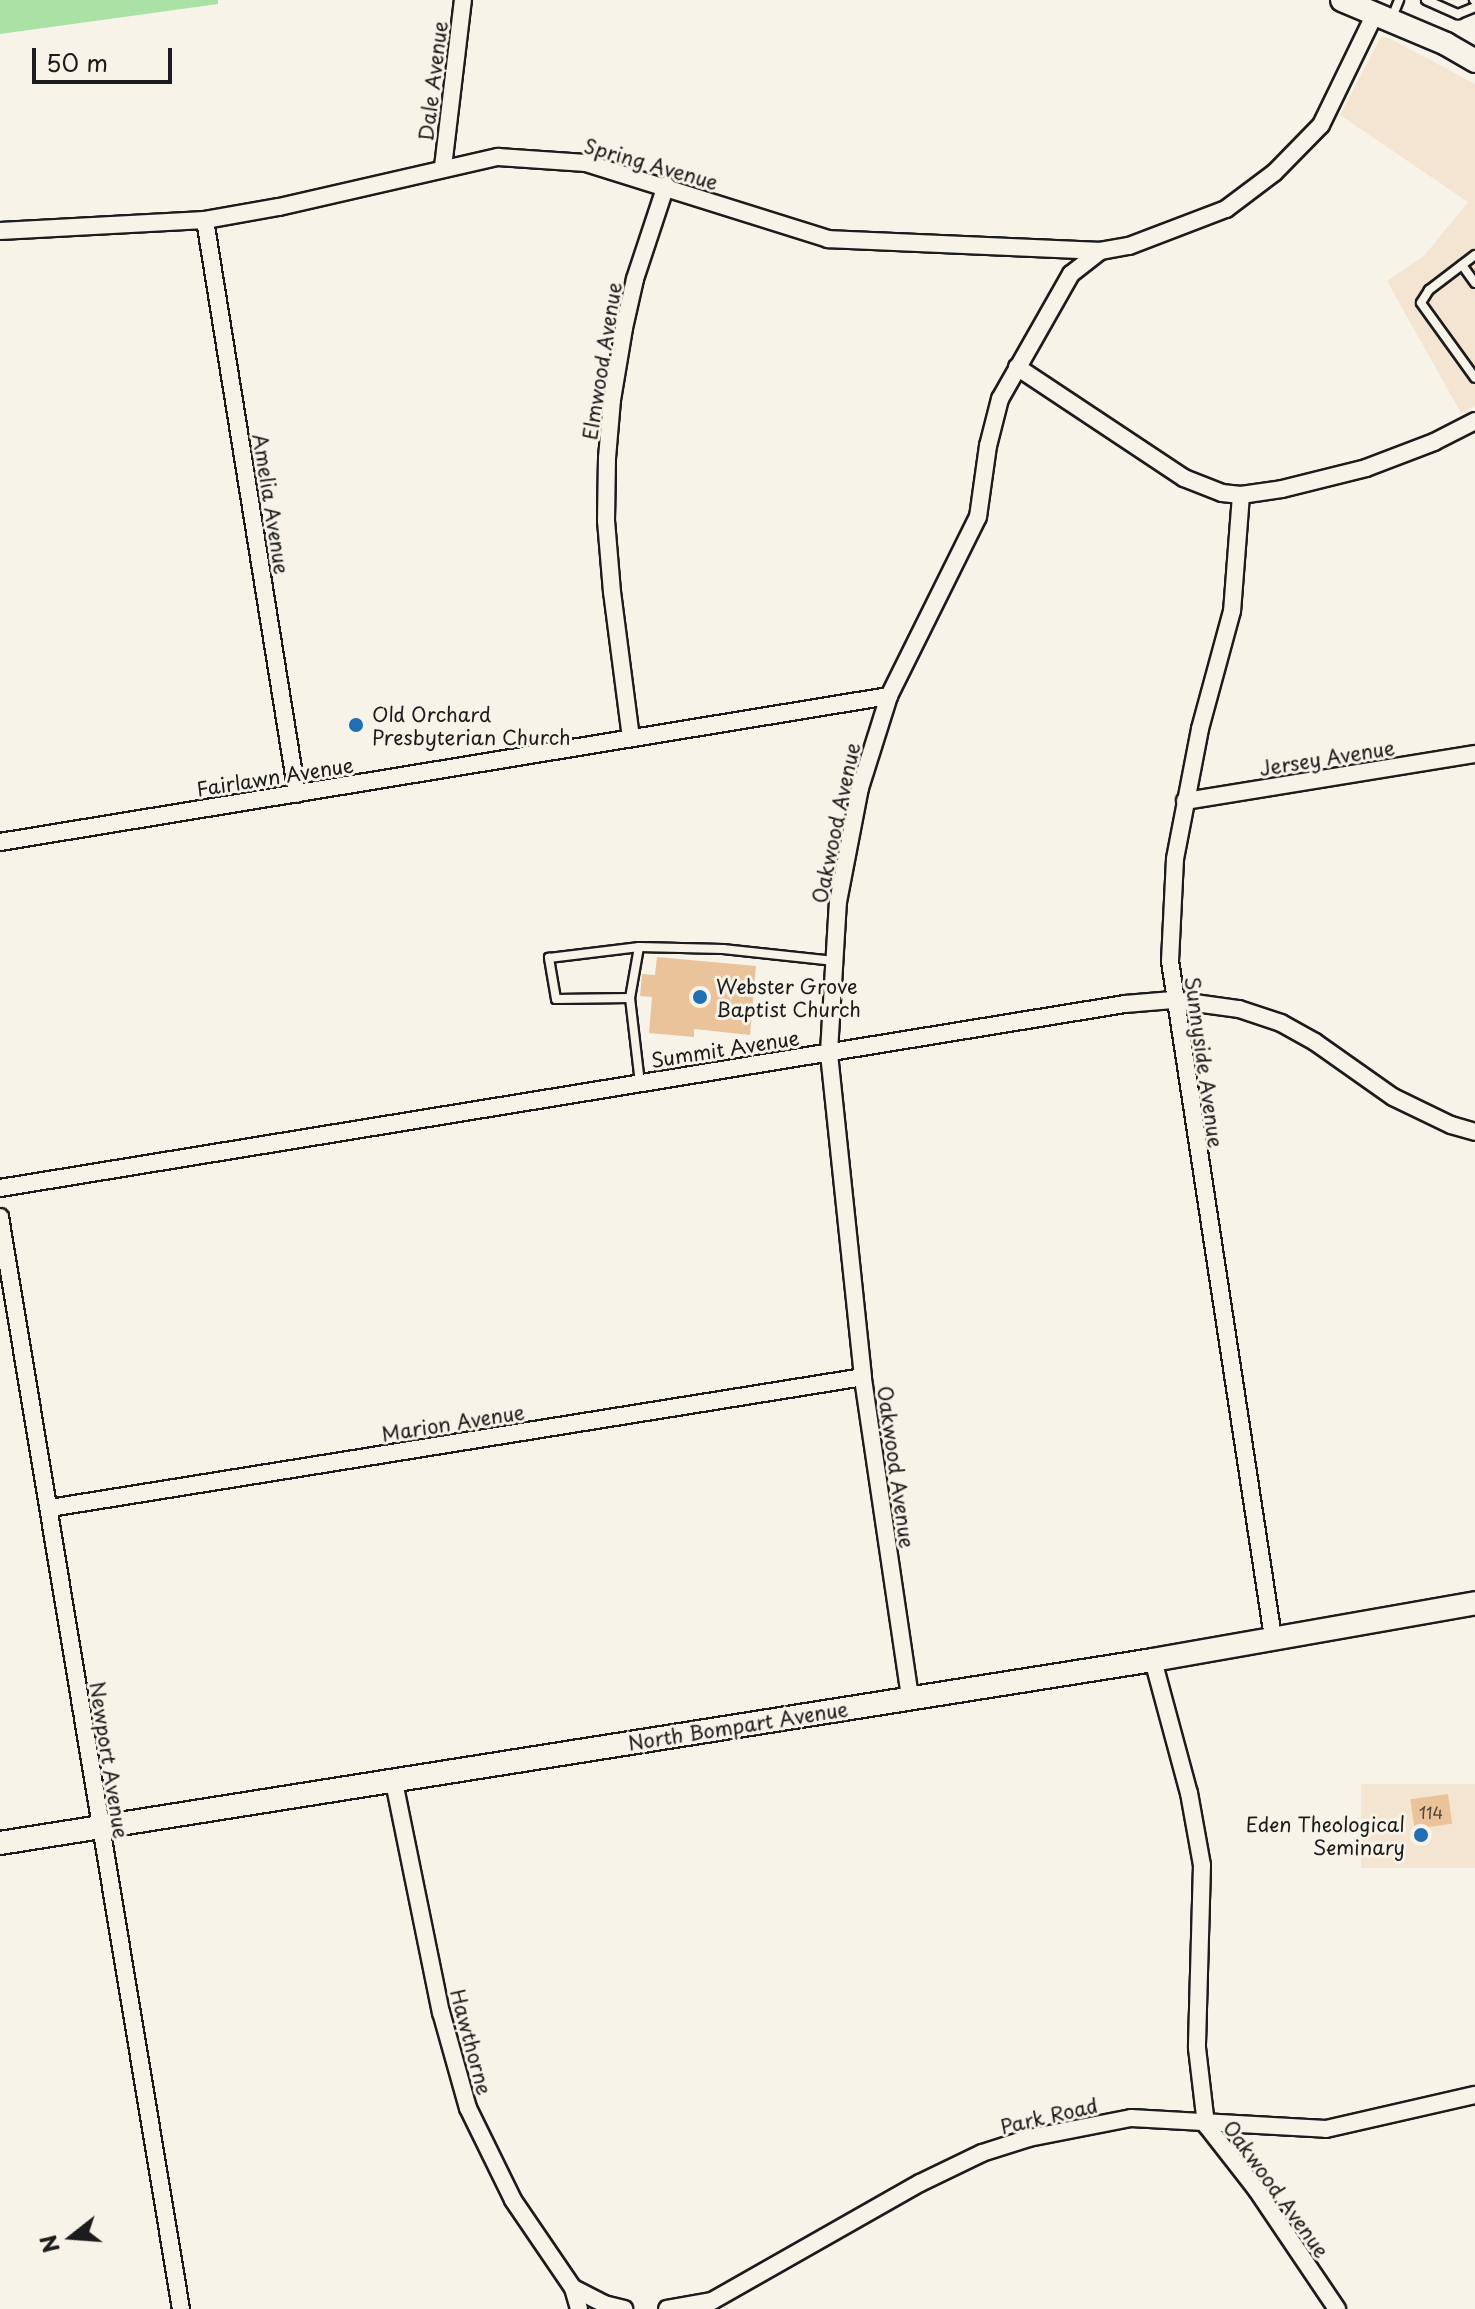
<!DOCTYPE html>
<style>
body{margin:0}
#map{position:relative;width:1475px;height:2309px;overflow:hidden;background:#f7f3e8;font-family:"Playpen Sans",sans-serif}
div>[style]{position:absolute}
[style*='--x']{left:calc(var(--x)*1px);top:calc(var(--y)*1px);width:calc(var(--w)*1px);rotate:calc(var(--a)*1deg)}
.built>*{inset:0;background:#f3e5d1;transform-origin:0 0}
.green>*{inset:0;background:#aae1a5}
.building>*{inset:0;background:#ebc39b;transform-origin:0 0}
.roads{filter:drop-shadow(2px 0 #1c1c1c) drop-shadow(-2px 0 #1c1c1c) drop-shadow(0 2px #1c1c1c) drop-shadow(0 -2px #1c1c1c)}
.lane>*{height:8px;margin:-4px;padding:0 4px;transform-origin:4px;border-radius:4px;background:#f7f3e8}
.street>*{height:16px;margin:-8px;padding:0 8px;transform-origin:8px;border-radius:8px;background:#f7f3e8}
.secondary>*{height:22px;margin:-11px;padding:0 11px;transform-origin:11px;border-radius:11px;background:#f7f3e8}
.dots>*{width:22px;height:22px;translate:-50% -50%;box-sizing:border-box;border:4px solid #f7f3e8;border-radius:50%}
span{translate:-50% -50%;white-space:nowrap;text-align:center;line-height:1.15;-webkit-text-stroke:6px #f7f3e8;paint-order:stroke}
.number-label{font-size:16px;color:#50463c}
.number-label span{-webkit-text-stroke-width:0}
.street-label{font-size:20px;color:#1c1c1c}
.poi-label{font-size:20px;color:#1c1c1c}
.left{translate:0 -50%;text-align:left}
.right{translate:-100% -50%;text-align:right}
.north{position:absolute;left:32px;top:2197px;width:80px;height:80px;-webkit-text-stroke:6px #f7f3e8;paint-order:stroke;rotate:253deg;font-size:22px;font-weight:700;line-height:32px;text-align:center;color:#1c1c1c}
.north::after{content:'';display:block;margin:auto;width:28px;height:36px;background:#1c1c1c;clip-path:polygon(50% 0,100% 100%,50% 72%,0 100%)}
.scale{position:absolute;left:32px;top:48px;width:140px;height:36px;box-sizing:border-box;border:4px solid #1c1c1c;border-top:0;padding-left:10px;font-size:24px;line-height:28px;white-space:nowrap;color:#1c1c1c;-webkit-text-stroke:6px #f7f3e8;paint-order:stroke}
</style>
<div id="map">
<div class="built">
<i style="clip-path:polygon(1381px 37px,1389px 38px,1475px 84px,1475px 406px,1461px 413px,1387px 281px,1424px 256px,1468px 202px,1340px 115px)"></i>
<i style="left:1475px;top:1784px;width:84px;height:114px;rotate:90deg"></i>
</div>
<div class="green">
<i style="clip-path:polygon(0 0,218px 0,218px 4px,0 34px)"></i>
</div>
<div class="building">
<i style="clip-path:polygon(657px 957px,756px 966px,750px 1035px,694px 1029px,694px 1037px,649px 1033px,652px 997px,640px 996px,642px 974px,655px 975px)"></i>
<i style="left:1448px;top:1794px;width:30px;height:38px;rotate:82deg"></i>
</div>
<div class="roads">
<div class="lane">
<i style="--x:1426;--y:0;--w:35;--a:24"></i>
<i style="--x:1458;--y:14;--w:18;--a:-22"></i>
<i style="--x:1474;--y:0;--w:1;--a:45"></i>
<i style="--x:1391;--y:20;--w:22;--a:-68"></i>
<i style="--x:1475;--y:255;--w:58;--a:142.7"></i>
<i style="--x:1429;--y:290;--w:15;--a:122"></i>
<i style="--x:1421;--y:303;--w:92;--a:54.2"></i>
<i style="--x:1462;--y:265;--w:22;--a:54"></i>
<i style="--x:639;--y:947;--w:52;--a:100"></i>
<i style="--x:630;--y:998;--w:86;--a:83.3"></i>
<i style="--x:630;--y:998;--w:74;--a:179.2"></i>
<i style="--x:556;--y:999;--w:42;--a:-99.7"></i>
<i style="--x:549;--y:958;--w:91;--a:-7"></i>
<i style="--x:639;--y:947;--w:84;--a:1.4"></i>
<i style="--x:723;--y:949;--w:112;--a:6.2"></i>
</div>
<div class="street">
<i style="--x:443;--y:167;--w:168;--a:-83.2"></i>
<i style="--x:205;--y:220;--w:581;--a:80.89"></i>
<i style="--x:0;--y:231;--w:205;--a:-3.1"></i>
<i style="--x:205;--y:220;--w:75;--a:-10"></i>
<i style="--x:279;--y:207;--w:225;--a:-12.9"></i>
<i style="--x:498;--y:157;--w:88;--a:3.9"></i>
<i style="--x:586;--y:163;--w:254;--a:17.4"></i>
<i style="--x:828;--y:239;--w:272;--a:2.5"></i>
<i style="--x:1017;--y:367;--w:201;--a:33.6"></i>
<i style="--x:1184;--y:478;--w:41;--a:21.5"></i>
<i style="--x:1222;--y:493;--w:19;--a:6"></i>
<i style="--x:1241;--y:495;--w:41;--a:-8.3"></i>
<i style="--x:1282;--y:489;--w:87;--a:-14"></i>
<i style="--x:1366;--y:468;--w:73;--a:-20.9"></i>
<i style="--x:1434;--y:442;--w:46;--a:-27.1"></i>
<i style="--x:1241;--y:495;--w:116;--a:94.4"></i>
<i style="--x:1232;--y:611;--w:122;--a:105.2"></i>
<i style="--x:1200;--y:729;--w:132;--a:100.9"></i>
<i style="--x:1175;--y:859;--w:102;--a:92.8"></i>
<i style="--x:1170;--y:961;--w:684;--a:81.34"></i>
<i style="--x:631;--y:738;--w:147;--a:-97.4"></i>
<i style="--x:612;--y:592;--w:71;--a:-94.8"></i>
<i style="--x:606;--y:521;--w:63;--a:-89.1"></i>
<i style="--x:607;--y:458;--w:58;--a:-85.1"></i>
<i style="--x:612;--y:400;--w:73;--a:-80.5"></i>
<i style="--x:624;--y:328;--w:50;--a:-77.3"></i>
<i style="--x:635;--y:279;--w:99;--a:-71.7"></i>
<i style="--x:1185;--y:801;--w:294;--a:-9.2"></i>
<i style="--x:0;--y:842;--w:901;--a:-9.33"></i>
<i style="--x:0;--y:1188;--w:1140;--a:-9.29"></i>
<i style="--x:1125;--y:1004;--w:48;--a:-4.8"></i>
<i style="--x:1173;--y:1000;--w:67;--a:7.8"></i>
<i style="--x:1239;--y:1009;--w:44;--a:18.4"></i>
<i style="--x:1281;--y:1023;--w:39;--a:29"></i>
<i style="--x:1315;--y:1042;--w:95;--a:35.2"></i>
<i style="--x:1393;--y:1097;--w:64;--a:25.8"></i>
<i style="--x:1451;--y:1125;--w:25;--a:16"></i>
<i style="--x:0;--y:1217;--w:1107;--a:80.59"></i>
<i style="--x:50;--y:1508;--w:823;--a:-9.15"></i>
<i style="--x:1153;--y:1660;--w:138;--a:74.9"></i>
<i style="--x:1189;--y:1793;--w:73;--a:79.8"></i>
<i style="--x:1202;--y:1865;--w:183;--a:91.6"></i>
<i style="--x:1197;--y:2048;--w:78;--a:83.3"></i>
<i style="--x:1206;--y:2125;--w:81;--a:52"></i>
<i style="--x:1256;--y:2189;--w:145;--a:56"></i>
<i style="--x:910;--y:1697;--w:323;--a:-98.4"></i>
<i style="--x:863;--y:1377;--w:327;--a:-96"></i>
<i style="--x:829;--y:1052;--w:150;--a:-86.6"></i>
<i style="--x:838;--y:902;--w:116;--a:-79.1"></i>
<i style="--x:860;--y:788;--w:96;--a:-72.5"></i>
<i style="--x:889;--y:696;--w:200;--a:-63.6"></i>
<i style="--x:978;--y:517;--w:72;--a:-82"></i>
<i style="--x:988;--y:446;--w:49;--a:-75.7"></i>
<i style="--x:1000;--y:399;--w:144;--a:-60.4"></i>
<i style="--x:1071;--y:274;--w:37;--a:-38"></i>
<i style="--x:1100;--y:251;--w:29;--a:-10"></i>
<i style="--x:1129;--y:246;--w:104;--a:-20.9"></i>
<i style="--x:1226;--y:209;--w:60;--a:-36.9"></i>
<i style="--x:1274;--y:173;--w:67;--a:-45.6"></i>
<i style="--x:1321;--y:125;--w:123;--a:-64.1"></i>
<i style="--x:394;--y:1782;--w:235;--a:78.5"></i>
<i style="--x:441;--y:2012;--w:100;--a:74.3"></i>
<i style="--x:468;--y:2108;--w:102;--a:63.9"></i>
<i style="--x:513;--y:2200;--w:107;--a:55.7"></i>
<i style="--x:573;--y:2288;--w:22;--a:74"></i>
<i style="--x:573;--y:2288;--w:35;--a:27"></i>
<i style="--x:604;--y:2304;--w:21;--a:14"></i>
<i style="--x:667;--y:2309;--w:46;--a:-10.1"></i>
<i style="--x:712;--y:2301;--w:239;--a:-29.6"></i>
<i style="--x:920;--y:2183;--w:69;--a:-25.8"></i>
<i style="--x:982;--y:2153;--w:49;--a:-17.7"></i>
<i style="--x:1029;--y:2138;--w:104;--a:-11.1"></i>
<i style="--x:1131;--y:2118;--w:195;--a:3.2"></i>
<i style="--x:1326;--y:2129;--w:153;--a:-12.9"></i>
</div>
<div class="secondary">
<i style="--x:1342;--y:0;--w:113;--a:22.9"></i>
<i style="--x:1446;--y:44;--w:34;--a:30"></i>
<i style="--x:0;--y:1843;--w:1167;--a:-9.02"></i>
<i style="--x:1153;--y:1660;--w:327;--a:-10"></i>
</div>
</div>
<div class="dots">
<i style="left:356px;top:725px;background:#1f6fb2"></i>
<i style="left:700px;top:997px;background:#1f6fb2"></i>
<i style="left:1421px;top:1835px;background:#1f6fb2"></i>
</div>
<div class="number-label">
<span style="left:1431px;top:1812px">114</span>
</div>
<div class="street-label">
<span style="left:433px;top:81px;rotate:-83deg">Dale Avenue</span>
<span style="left:651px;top:164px;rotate:16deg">Spring Avenue</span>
<span style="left:602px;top:361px;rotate:-81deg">Elmwood Avenue</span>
<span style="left:271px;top:504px;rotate:81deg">Amelia Avenue</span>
<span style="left:1327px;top:758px;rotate:-9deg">Jersey Avenue</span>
<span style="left:275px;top:777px;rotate:-9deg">Fairlawn Avenue</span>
<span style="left:836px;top:823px;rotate:-78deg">Oakwood Avenue</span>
<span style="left:725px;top:1049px;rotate:-9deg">Summit Avenue</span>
<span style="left:1204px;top:1062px;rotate:82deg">Sunnyside Avenue</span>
<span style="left:453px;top:1423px;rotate:-9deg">Marion Avenue</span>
<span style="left:896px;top:1467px;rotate:82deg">Oakwood Avenue</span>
<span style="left:738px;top:1726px;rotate:-9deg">North Bompart Avenue</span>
<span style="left:109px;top:1760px;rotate:81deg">Newport Avenue</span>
<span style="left:471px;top:2042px;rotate:75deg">Hawthorne</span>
<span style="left:1049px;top:2116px;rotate:-13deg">Park Road</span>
<span style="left:1276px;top:2189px;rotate:54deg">Oakwood Avenue</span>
</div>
<div class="poi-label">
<span class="left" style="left:372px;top:726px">Old Orchard<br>Presbyterian Church</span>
<span class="left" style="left:716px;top:998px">Webster Grove<br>Baptist Church</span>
<span class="right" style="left:1405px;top:1836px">Eden Theological<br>Seminary</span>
</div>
<div class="north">N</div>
<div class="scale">50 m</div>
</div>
